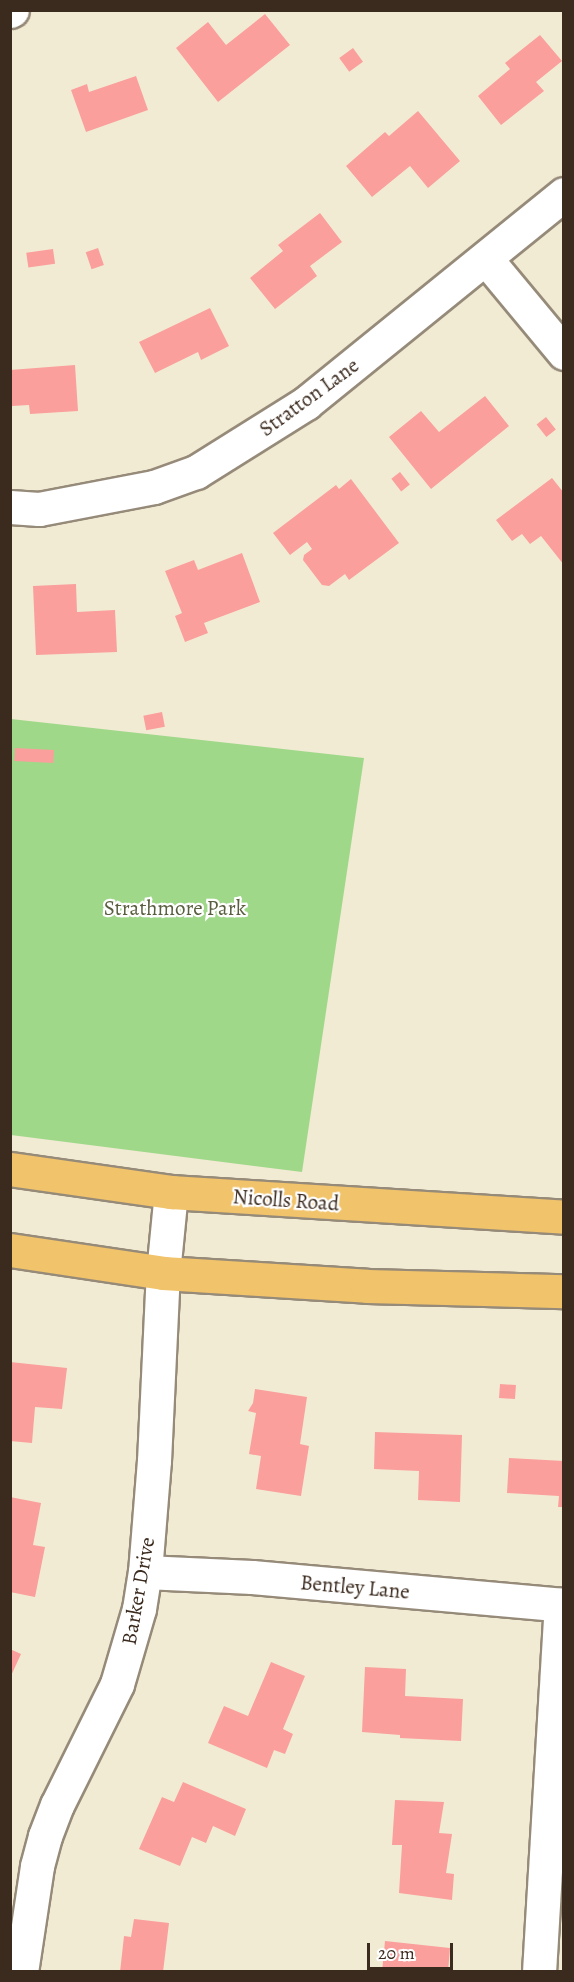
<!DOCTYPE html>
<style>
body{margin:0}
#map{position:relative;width:574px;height:1982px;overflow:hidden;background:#f2ebd4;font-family:Alegreya,serif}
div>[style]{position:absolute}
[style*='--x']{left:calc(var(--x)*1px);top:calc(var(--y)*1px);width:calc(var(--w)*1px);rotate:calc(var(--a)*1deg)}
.green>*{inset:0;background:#a0d88a}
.building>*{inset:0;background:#fa9f9c;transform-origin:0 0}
.roads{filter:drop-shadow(2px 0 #968a79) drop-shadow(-2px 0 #968a79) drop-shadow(0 2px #968a79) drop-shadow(0 -2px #968a79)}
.minor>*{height:33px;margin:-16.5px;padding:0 16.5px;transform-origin:16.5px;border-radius:16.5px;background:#fff}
.highway>*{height:33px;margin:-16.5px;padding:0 16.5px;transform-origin:16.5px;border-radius:16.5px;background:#f1c36a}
span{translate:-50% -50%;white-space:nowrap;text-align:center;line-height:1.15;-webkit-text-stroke:4.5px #fff;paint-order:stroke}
.street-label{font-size:21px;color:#3b2a1e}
.park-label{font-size:21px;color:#595e3e}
.frame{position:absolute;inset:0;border:12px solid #3b2a1e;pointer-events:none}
.scale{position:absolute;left:367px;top:1943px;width:86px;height:27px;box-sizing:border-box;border:3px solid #3b2a1e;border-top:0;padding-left:8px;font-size:18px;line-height:21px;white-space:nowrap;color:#3b2a1e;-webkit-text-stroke:4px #fff;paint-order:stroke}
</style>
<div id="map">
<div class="green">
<i style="clip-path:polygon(11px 719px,364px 758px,302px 1172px,11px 1135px)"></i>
</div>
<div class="building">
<i style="clip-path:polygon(265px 14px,290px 45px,218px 102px,176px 48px,208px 22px,226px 45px)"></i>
<i style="clip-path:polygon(540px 35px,562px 61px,536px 82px,544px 91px,501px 125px,478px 96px,510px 69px,505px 63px)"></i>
<i style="left:353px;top:48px;width:17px;height:17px;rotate:54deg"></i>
<i style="clip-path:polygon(136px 76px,148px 110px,86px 132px,71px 90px,87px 84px,89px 92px)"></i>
<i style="clip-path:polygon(418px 111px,460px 161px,428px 188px,410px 166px,372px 197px,346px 166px,385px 132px,389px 136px)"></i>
<i style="clip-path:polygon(320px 213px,342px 242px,310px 266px,317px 276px,275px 309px,250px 278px,283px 251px,278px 245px)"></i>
<i style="left:98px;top:248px;width:18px;height:13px;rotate:71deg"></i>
<i style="left:53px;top:249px;width:15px;height:27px;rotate:82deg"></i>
<i style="clip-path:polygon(210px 308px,229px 346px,201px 360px,198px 352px,155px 373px,139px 342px)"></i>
<i style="clip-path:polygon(75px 365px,78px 411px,30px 414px,29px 405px,12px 406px,10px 370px)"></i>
<i style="clip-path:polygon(485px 396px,509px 426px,431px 489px,389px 437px,421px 411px,439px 432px)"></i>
<i style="left:546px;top:417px;width:16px;height:12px;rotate:52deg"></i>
<i style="left:400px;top:472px;width:16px;height:11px;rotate:52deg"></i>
<i style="clip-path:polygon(552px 478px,564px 493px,564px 565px,541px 536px,530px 544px,522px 534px,512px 541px,496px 520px)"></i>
<i style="clip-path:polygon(351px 479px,399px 543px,349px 580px,345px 574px,329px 586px,322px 585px,303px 560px,304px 555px,312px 549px,307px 542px,290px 555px,273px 533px,336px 485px,339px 489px)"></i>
<i style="clip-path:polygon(242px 553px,260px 602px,204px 623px,208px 633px,185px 642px,175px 616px,182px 613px,165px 571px,194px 560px,198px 570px)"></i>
<i style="clip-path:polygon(76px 584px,77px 612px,115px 610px,117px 652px,36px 655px,33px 586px)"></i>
<i style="left:162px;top:712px;width:15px;height:19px;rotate:79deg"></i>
<i style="left:15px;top:748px;width:39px;height:13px;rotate:3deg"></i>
<i style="clip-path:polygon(10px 1362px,67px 1368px,62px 1409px,35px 1407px,32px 1443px,10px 1441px)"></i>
<i style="left:500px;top:1384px;width:16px;height:14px;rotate:4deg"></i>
<i style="clip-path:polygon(255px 1389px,307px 1397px,300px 1444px,309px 1446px,301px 1496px,256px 1489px,261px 1456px,249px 1454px,256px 1413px,248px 1411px,253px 1403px)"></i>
<i style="clip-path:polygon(375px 1432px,462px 1435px,460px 1502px,418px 1500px,419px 1471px,374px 1469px)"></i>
<i style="clip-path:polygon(509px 1458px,564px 1461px,564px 1507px,558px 1507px,559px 1496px,507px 1493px)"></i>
<i style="clip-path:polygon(10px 1497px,41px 1503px,33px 1545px,45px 1547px,35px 1597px,10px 1592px)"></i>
<i style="clip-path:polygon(10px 1649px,21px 1654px,10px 1678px)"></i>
<i style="clip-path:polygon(271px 1662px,305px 1676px,283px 1729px,293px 1734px,285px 1754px,274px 1750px,267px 1768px,208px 1743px,224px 1706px,248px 1716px)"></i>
<i style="clip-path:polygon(365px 1667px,406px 1669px,405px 1696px,463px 1699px,461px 1741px,400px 1738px,400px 1735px,362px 1732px)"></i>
<i style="clip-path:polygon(183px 1782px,246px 1809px,235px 1836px,213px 1826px,206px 1843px,192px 1837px,180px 1866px,139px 1849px,162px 1797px,174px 1802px)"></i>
<i style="clip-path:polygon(395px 1800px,444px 1802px,439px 1833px,452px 1834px,446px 1873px,454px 1874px,452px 1900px,399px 1893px,402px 1845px,392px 1845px)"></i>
<i style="clip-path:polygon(134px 1919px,169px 1923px,163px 1972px,120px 1972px,124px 1936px,131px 1937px)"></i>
<i style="clip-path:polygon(385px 1941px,450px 1948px,448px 1972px,382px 1972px)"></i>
</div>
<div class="roads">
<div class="minor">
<i style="--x:10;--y:11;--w:2;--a:-27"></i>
<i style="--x:486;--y:259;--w:122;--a:50.3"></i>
<i style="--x:10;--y:507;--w:29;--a:4"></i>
<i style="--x:39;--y:509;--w:117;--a:-10.8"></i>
<i style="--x:154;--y:487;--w:45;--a:-19.7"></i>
<i style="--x:196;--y:472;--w:130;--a:-32.1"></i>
<i style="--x:306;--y:403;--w:332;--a:-39"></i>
<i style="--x:145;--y:1572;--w:107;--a:2.7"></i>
<i style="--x:252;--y:1577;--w:313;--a:5.1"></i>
<i style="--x:21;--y:1972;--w:107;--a:-81.4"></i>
<i style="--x:37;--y:1866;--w:31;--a:-75"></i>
<i style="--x:45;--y:1836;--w:33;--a:-69"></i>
<i style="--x:57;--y:1805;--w:135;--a:-63.6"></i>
<i style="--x:117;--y:1684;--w:78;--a:-73.7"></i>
<i style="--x:139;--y:1609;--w:37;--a:-81"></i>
<i style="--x:145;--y:1572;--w:111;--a:-85.4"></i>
<i style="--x:154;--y:1461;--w:188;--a:-87.3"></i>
<i style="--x:163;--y:1273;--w:81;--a:-84.4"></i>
<i style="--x:539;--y:1972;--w:368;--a:-86.6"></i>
</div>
<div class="highway">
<i style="--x:10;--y:1169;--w:163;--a:8.1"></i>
<i style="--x:171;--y:1192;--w:394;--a:3.6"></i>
<i style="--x:10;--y:1250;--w:155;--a:8.5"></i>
<i style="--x:163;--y:1273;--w:204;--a:3.6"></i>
<i style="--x:367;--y:1286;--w:197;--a:1.5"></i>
</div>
</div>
<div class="street-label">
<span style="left:309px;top:397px;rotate:-36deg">Stratton Lane</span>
<span style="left:286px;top:1200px;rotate:4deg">Nicolls Road</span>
<span style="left:355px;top:1587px;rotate:5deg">Bentley Lane</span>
<span style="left:138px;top:1591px;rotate:-80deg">Barker Drive</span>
</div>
<div class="park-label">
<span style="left:175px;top:908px">Strathmore Park</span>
</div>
<div class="frame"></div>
<div class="scale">20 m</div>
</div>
